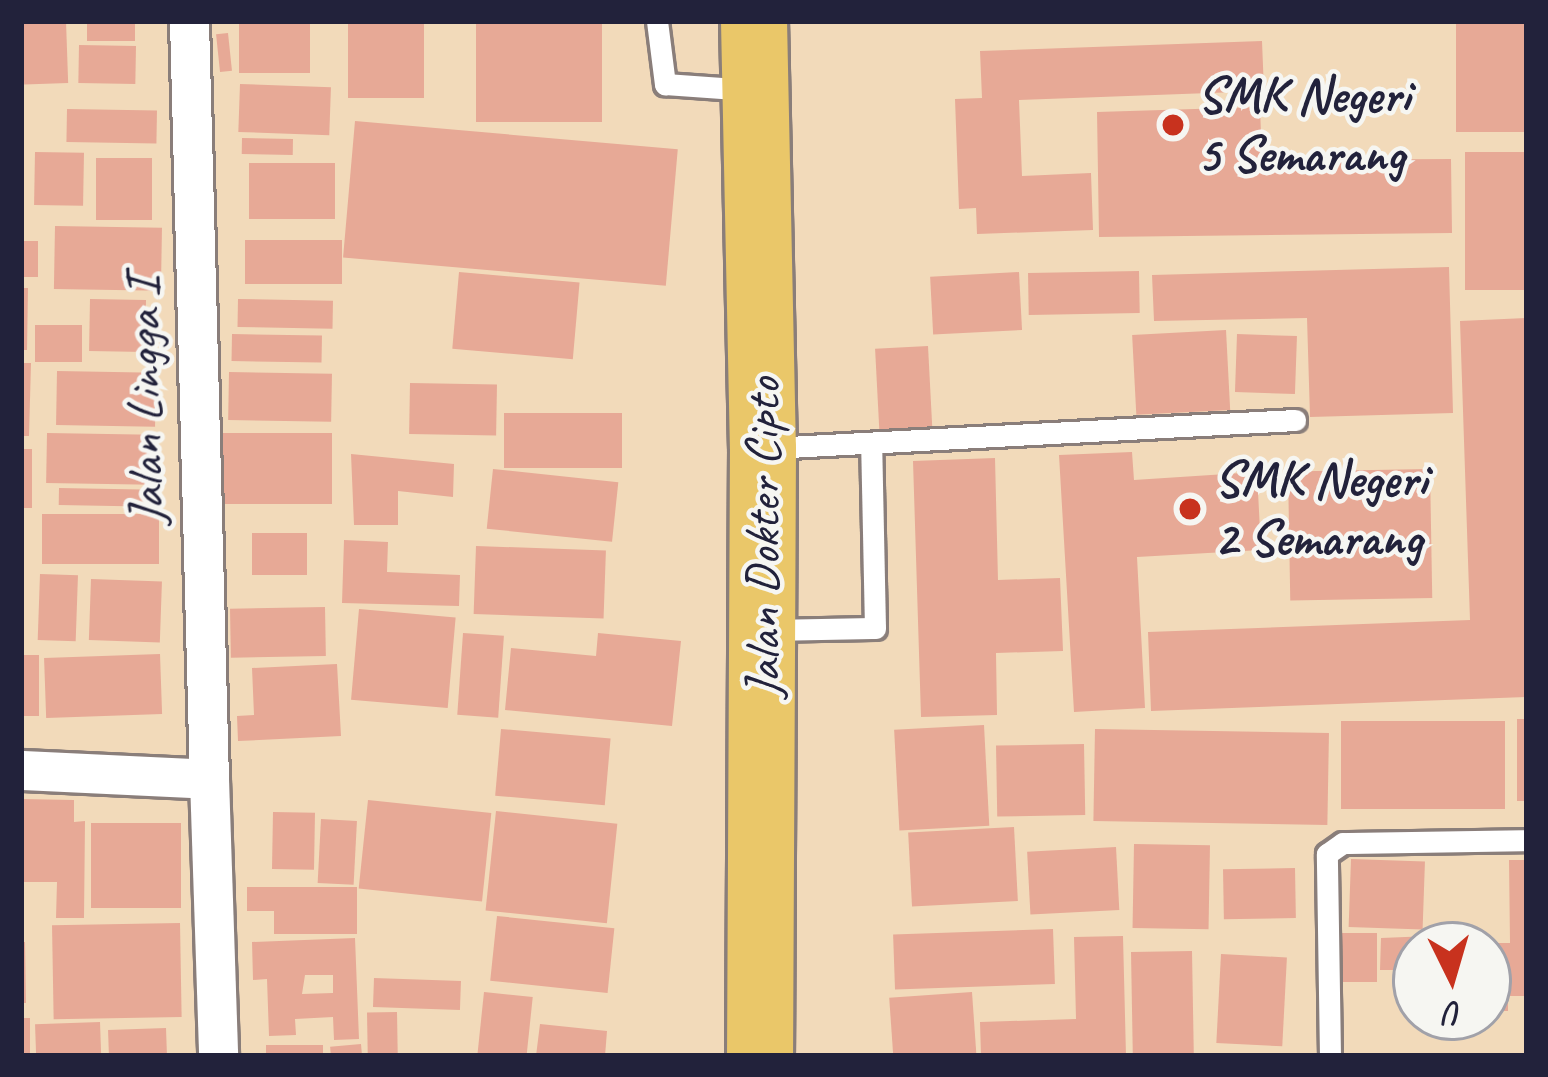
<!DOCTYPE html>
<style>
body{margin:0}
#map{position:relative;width:1548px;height:1077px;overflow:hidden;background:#f2daba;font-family:Caveat,sans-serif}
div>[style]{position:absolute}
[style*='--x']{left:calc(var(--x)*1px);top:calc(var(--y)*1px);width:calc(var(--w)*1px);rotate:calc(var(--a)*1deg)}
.building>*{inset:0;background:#e7a996;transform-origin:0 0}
.roads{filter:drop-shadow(3px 0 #8a7e7a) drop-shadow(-3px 0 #8a7e7a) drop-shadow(0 3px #8a7e7a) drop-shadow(0 -3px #8a7e7a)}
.service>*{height:21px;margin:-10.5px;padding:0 10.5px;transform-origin:10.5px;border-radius:10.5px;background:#fff}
.minor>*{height:39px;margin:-19.5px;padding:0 19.5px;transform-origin:19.5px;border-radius:19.5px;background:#fff}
.trunk>*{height:66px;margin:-33px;padding:0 33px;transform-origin:33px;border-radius:33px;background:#eac769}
.dots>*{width:33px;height:33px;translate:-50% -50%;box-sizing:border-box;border:6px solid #f6f6f2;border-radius:50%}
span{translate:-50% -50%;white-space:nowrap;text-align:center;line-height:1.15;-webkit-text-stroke:9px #f6f6f2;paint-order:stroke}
.poi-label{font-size:51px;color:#22223b;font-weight:700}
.left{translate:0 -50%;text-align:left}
.street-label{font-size:51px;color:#22223b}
.frame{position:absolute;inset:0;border:24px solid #22223b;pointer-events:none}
.north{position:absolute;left:1392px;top:921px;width:120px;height:120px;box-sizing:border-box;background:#f6f6f2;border:3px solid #a1a1a9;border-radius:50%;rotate:175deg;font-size:33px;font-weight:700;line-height:48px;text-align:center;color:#22223b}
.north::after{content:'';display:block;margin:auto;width:42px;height:54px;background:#c8321e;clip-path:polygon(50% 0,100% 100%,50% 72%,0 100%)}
</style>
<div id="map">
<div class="building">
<i style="left:66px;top:21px;width:62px;height:44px;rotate:88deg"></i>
<i style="left:87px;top:21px;width:48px;height:20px"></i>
<i style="left:239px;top:21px;width:71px;height:52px"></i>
<i style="left:348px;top:21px;width:76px;height:77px"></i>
<i style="left:476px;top:21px;width:126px;height:101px"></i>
<i style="left:1456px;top:21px;width:71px;height:111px"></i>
<i style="left:228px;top:33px;width:38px;height:12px;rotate:84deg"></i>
<i style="clip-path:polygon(1262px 41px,1264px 91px,1019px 100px,1022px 176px,1091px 173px,1093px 230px,977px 234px,976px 208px,959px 209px,955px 99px,982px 98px,980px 51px)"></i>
<i style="left:79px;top:45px;width:57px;height:38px;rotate:1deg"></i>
<i style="left:240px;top:84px;width:91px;height:48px;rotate:2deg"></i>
<i style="clip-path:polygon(1260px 107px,1262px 160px,1451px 159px,1452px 233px,1099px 237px,1097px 112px)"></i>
<i style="left:67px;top:109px;width:90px;height:33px;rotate:1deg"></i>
<i style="left:355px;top:121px;width:324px;height:137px;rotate:5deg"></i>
<i style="left:242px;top:138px;width:51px;height:16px;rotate:1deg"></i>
<i style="left:35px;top:152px;width:49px;height:53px;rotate:1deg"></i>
<i style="left:1527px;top:152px;width:138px;height:62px;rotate:90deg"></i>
<i style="left:96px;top:158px;width:56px;height:62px"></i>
<i style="left:249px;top:163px;width:86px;height:56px"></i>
<i style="left:55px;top:226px;width:107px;height:63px;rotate:1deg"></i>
<i style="left:245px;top:240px;width:97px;height:44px"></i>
<i style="left:21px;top:241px;width:17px;height:36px"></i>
<i style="clip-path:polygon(1449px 267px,1453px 413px,1310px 417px,1307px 318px,1154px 321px,1152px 275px)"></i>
<i style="left:1139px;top:271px;width:42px;height:111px;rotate:89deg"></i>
<i style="left:459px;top:272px;width:121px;height:77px;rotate:5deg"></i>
<i style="left:1019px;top:272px;width:58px;height:89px;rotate:87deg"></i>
<i style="clip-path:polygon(21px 288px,28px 288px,27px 350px,21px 350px)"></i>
<i style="left:90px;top:299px;width:56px;height:52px;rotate:1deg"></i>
<i style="left:238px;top:299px;width:95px;height:28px;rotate:1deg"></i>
<i style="clip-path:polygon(1527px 318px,1527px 697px,1151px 711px,1148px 632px,1470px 620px,1460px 321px)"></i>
<i style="left:35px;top:325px;width:47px;height:37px"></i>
<i style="left:1226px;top:330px;width:80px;height:94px;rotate:87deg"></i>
<i style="left:232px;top:334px;width:90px;height:27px;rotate:1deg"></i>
<i style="left:1237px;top:334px;width:60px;height:58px;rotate:2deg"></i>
<i style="left:928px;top:346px;width:84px;height:53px;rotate:87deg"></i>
<i style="clip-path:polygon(21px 363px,31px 363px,29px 436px,21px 436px)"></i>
<i style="left:57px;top:371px;width:99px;height:54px;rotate:1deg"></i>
<i style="left:229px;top:372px;width:103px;height:48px;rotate:1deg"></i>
<i style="left:410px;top:383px;width:87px;height:51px;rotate:1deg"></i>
<i style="left:504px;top:413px;width:118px;height:55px"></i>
<i style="left:47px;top:433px;width:106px;height:50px;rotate:1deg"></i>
<i style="left:222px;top:433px;width:110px;height:71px"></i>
<i style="left:21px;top:449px;width:11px;height:59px"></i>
<i style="clip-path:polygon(1132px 452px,1134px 480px,1257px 472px,1261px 550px,1137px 557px,1145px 708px,1074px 712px,1059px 455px)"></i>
<i style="clip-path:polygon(351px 454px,454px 464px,453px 497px,398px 491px,398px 525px,354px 525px)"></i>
<i style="clip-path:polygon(995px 458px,998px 580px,1060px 578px,1063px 651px,996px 653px,997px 715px,921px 717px,913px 461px)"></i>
<i style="left:493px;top:469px;width:126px;height:60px;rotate:6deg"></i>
<i style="left:1430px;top:469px;width:129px;height:142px;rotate:89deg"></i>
<i style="left:59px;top:488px;width:96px;height:17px;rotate:1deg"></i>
<i style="left:42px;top:514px;width:117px;height:50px"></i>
<i style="left:252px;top:533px;width:55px;height:42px"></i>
<i style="clip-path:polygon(344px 540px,388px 542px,387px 572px,460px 575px,459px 606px,342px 603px)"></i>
<i style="left:476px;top:546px;width:130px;height:68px;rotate:2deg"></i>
<i style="left:40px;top:574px;width:38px;height:66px;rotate:2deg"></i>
<i style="left:91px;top:579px;width:71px;height:61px;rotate:2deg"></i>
<i style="left:325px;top:607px;width:49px;height:95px;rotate:89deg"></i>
<i style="left:359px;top:609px;width:97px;height:91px;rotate:5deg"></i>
<i style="left:463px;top:633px;width:41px;height:82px;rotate:4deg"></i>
<i style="clip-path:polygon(598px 633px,681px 641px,672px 726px,505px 710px,511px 648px,596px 656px)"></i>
<i style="left:160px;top:654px;width:60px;height:116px;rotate:88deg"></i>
<i style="left:21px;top:655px;width:18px;height:61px"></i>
<i style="clip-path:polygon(337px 664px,341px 736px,238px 741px,237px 716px,254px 715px,252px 668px)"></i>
<i style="left:1517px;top:719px;width:10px;height:82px"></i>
<i style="left:1505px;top:721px;width:88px;height:164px;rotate:90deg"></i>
<i style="left:984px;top:725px;width:101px;height:90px;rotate:87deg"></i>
<i style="left:501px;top:729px;width:110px;height:67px;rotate:5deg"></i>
<i style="left:1095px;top:729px;width:234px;height:92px;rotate:1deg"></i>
<i style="left:1084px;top:744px;width:71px;height:88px;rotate:89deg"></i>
<i style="clip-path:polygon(21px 799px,74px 800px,74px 822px,85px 821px,84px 918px,56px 918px,57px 882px,21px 882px)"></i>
<i style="left:368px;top:800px;width:124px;height:89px;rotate:6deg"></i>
<i style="left:496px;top:811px;width:122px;height:100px;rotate:6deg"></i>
<i style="left:273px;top:812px;width:42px;height:57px;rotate:1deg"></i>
<i style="left:321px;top:819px;width:36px;height:64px;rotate:3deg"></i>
<i style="left:91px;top:823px;width:90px;height:85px"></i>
<i style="left:1014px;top:827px;width:74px;height:106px;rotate:87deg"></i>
<i style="left:1134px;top:844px;width:76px;height:84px;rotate:1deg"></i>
<i style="left:1116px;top:847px;width:63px;height:89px;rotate:87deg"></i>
<i style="left:1351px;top:859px;width:74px;height:68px;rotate:2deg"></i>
<i style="clip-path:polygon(1509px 860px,1527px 860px,1527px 996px,1508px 996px,1508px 1011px,1488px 1011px,1488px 943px,1510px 943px)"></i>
<i style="left:1295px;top:868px;width:50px;height:72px;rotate:89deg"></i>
<i style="clip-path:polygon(247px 887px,357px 887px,357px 934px,274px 934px,274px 911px,247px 911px)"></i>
<i style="left:497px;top:916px;width:118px;height:65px;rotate:6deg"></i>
<i style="left:180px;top:923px;width:94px;height:128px;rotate:89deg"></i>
<i style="left:1053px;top:929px;width:55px;height:160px;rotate:88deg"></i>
<i style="left:1338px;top:933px;width:39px;height:49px"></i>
<i style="clip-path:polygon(1479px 934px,1479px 945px,1416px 945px,1412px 970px,1380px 970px,1381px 938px)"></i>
<i style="clip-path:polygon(1123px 936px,1126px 1056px,981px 1056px,980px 1022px,1076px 1019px,1074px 937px)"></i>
<i style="clip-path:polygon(evenodd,355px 938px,359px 1039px,334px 1040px,333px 1017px,295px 1019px,296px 1035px,269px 1036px,267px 979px,253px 980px,252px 942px,355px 938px,305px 975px,333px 975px,333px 993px,302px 994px,305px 975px)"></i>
<i style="clip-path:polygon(21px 942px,25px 942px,26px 1003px,21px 1003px)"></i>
<i style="left:1192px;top:951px;width:104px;height:61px;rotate:89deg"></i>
<i style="left:1221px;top:954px;width:66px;height:89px;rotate:3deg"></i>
<i style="left:374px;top:978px;width:87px;height:29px;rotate:2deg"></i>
<i style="left:484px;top:992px;width:49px;height:64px;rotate:6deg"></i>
<i style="left:972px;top:992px;width:64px;height:83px;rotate:86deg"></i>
<i style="left:397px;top:1012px;width:44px;height:30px;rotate:89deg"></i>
<i style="left:30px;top:1018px;width:38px;height:9px;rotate:90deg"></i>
<i style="left:100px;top:1022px;width:34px;height:65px;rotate:88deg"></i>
<i style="clip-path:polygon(540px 1024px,607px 1031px,605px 1056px,536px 1056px)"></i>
<i style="left:166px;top:1028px;width:28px;height:58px;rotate:88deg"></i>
<i style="left:361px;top:1044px;width:12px;height:31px;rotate:85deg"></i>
<i style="left:323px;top:1045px;width:11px;height:57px;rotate:90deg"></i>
</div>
<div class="roads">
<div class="service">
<i style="--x:657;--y:21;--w:64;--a:82.8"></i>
<i style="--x:665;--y:84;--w:85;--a:4"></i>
<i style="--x:770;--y:448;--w:526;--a:-3.05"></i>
<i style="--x:767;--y:630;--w:108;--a:-1.1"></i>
<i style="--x:875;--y:628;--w:185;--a:-91.2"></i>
<i style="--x:1330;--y:1056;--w:202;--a:-90.9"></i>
<i style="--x:1327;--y:854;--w:19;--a:-35"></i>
<i style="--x:1343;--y:843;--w:184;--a:-0.9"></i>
</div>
<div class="minor">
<i style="--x:189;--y:21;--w:758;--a:88.49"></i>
<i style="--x:21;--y:770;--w:188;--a:2.7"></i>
<i style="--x:209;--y:779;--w:277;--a:88.1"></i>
</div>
<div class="trunk">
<i style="--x:754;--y:21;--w:428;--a:88.8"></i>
<i style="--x:763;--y:449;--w:607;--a:90.28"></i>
</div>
</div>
<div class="dots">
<i style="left:1173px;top:125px;background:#c8321e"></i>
<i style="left:1190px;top:509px;background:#c8321e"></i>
</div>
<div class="poi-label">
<span class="left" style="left:1197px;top:125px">SMK Negeri<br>5 Semarang</span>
<span class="left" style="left:1214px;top:509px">SMK Negeri<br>2 Semarang</span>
</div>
<div class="street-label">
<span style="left:144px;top:401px;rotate:-91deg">Jalan Lingga I</span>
<span style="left:762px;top:538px;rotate:-90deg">Jalan Dokter Cipto</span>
</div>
<div class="frame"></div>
<div class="north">U</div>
</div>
